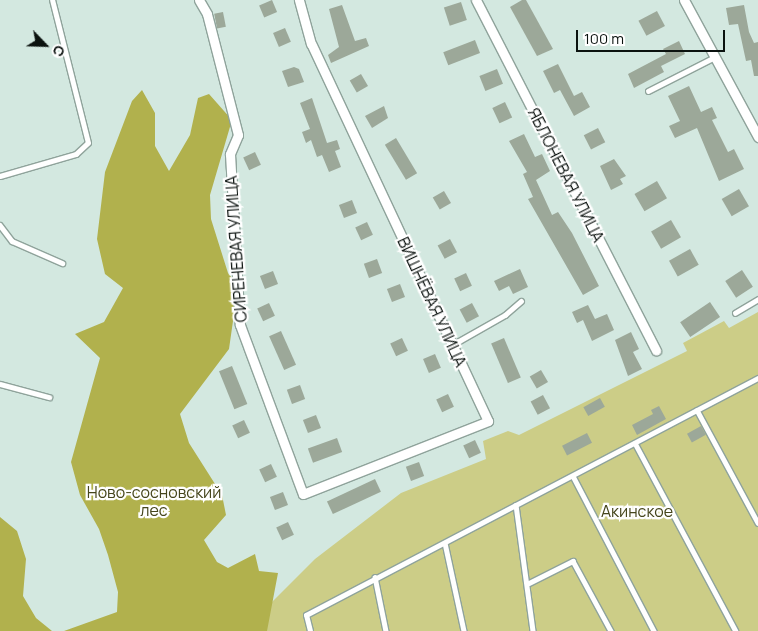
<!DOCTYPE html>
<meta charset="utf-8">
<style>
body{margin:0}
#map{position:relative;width:758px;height:631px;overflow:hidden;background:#d3e8e0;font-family:Manrope,sans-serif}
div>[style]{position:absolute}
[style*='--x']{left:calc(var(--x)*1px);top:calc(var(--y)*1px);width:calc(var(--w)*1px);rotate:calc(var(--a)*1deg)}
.green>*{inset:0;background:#cccd87}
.forest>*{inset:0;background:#b1b14d}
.building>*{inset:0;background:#9ca899;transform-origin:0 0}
.roads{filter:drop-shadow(1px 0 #8fa39b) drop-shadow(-1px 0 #8fa39b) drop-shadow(0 1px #8fa39b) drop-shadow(0 -1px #8fa39b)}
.service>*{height:4.5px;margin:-2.25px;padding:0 2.25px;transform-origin:2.25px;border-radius:2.25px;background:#fff}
.minor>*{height:9px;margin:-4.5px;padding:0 4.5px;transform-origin:4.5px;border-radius:4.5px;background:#fff}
span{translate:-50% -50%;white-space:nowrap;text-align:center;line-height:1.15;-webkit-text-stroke:4.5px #fff;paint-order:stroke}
.street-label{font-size:16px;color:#0b120f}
.park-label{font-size:16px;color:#46461d}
.north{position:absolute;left:20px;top:20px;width:50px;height:50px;-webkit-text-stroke:4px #fff;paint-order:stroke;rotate:114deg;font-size:14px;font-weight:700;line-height:20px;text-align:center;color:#0b120f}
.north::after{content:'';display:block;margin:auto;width:18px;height:22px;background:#0b120f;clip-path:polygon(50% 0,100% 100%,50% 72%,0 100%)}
.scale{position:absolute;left:576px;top:30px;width:149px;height:22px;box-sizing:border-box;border:2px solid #0b120f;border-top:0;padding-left:6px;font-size:15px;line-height:18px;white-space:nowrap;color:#0b120f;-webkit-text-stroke:4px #fff;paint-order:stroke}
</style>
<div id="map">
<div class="green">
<i style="clip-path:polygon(758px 312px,758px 631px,261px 631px,261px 613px,315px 559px,401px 493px,486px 459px,483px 441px,508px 431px,519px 435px,687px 351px,683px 343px,724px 321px,729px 328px)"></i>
</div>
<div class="forest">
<i style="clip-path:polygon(142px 90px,155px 113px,155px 146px,169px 171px,190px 135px,198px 98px,209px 94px,232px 120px,210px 195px,211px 219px,228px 273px,238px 286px,229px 349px,180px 414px,189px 443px,222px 495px,226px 515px,204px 540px,217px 562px,228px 568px,255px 554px,259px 571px,278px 573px,267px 631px,64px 631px,117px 612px,118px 592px,108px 555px,99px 529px,80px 495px,71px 462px,100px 358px,75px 334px,104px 322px,123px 288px,105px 274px,97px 239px,105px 172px,132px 101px)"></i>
<i style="clip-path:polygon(0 517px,17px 531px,26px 559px,23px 596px,36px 618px,52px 631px,0 631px)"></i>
</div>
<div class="building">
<i style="left:272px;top:0;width:13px;height:14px;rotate:67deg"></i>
<i style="clip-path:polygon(522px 0,526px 0,553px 49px,537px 56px,510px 7px)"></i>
<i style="left:461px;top:2px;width:19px;height:18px;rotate:72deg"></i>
<i style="clip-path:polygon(342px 5px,355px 41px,366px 38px,369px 46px,331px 63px,328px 55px,339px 47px,329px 9px)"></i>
<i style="clip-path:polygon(744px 5px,749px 32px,754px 43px,758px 42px,758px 76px,754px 76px,751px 60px,746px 61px,738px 24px,729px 25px,726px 8px)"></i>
<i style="left:657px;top:11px;width:17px;height:21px;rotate:62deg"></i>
<i style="left:223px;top:12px;width:15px;height:9px;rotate:79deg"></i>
<i style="left:285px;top:28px;width:15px;height:13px;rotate:67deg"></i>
<i style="left:475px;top:40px;width:14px;height:34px;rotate:69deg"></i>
<i style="clip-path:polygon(679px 41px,685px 54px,661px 66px,664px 72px,634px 88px,628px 74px,666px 54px,663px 49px)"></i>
<i style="clip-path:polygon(558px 64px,574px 96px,582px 92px,590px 107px,574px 116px,560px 90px,554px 93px,543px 71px)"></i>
<i style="clip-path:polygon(294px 67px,299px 69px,304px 82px,288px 87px,282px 71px)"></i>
<i style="left:497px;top:69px;width:16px;height:19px;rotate:68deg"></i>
<i style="left:361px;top:74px;width:14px;height:13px;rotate:60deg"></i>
<i style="clip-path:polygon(689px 86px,701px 112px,712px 107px,717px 118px,712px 120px,728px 152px,734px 149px,744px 169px,719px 181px,697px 128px,675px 138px,669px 126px,680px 121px,668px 96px)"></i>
<i style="clip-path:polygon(312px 98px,327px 143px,337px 140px,340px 149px,335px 151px,341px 167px,329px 172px,322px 155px,317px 157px,311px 140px,306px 143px,302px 132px,310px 129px,300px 103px)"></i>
<i style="left:505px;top:102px;width:17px;height:14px;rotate:65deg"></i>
<i style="clip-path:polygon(384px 106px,388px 118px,372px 128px,365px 116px)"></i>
<i style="left:598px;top:128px;width:16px;height:16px;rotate:63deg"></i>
<i style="clip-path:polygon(524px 134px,535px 157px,542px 154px,550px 171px,536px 180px,552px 215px,558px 212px,572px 233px,599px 286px,583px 295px,528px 199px,533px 197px,523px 174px,527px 172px,509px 141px)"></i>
<i style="left:396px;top:138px;width:41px;height:13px;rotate:59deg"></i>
<i style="left:255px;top:152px;width:14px;height:13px;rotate:65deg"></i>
<i style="clip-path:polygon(614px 159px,626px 176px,620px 179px,623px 184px,611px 190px,600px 166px)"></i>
<i style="left:657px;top:181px;width:20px;height:26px;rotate:60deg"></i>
<i style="left:739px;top:189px;width:20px;height:20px;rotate:60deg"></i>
<i style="left:444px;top:191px;width:14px;height:13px;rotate:60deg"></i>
<i style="left:352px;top:200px;width:14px;height:14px;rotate:69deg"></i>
<i style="left:671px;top:220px;width:20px;height:23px;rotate:60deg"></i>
<i style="left:367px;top:222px;width:14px;height:13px;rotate:65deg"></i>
<i style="left:450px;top:239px;width:15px;height:14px;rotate:62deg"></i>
<i style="left:690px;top:249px;width:18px;height:24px;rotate:61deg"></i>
<i style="left:377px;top:259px;width:15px;height:14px;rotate:70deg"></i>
<i style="clip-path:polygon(520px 269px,528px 287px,513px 294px,509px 286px,499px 291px,494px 281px)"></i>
<i style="left:742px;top:270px;width:20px;height:20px;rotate:57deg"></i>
<i style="left:273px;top:271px;width:14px;height:14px;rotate:69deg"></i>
<i style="left:466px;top:273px;width:14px;height:13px;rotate:65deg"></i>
<i style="left:400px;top:284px;width:14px;height:14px;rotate:69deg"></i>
<i style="left:710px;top:302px;width:18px;height:36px;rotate:56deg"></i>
<i style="left:269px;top:303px;width:14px;height:13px;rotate:65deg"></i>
<i style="left:472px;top:303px;width:15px;height:14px;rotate:62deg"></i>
<i style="clip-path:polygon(588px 305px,595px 319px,607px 314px,614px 330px,592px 341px,583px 320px,577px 323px,572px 312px)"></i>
<i style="left:281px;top:331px;width:37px;height:13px;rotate:66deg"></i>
<i style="clip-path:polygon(631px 332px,639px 349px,633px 352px,642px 369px,628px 376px,615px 340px)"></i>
<i style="left:402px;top:338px;width:14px;height:13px;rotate:65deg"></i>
<i style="left:504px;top:338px;width:43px;height:14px;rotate:67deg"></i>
<i style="left:435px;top:354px;width:15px;height:13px;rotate:67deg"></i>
<i style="left:232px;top:366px;width:41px;height:14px;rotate:68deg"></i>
<i style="left:541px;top:370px;width:14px;height:13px;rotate:60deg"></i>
<i style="left:300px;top:385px;width:15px;height:14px;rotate:70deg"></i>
<i style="left:448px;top:394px;width:14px;height:13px;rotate:65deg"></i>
<i style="left:543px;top:395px;width:15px;height:14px;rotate:62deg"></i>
<i style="left:600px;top:398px;width:10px;height:19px;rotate:61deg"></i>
<i style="clip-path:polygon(659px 406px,666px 419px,637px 435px,632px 425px,653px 414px,651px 410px)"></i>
<i style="left:316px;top:415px;width:14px;height:14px;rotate:69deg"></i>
<i style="left:244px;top:420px;width:14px;height:13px;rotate:65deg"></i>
<i style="left:701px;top:426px;width:10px;height:16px;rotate:61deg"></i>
<i style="left:587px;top:433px;width:11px;height:28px;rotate:63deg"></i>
<i style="left:337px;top:438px;width:15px;height:31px;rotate:70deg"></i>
<i style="left:475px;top:440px;width:14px;height:13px;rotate:65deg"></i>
<i style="left:419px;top:462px;width:15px;height:14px;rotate:70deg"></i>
<i style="left:271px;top:464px;width:14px;height:13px;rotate:65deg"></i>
<i style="left:375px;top:479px;width:14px;height:53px;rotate:65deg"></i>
<i style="left:283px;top:492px;width:14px;height:14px;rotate:69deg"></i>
<i style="left:288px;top:522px;width:14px;height:13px;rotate:65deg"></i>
</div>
<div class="roads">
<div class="service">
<i style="--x:648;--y:91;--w:75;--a:-26.9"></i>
<i style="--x:0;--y:176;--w:79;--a:-16.1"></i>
<i style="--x:76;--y:154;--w:16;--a:-43"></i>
<i style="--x:88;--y:143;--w:147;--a:-104.1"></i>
<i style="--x:0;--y:225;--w:20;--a:53"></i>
<i style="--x:12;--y:241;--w:55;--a:23.7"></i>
<i style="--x:735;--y:313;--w:27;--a:-31"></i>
<i style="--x:452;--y:345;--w:61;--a:-29.5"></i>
<i style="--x:505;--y:315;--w:21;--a:-41"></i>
<i style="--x:0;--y:384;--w:51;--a:14.9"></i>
<i style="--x:697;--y:410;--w:128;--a:61.6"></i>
<i style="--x:635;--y:443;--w:213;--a:61.8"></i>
<i style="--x:573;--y:476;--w:175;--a:62.4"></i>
<i style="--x:516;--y:505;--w:127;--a:82.3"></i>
<i style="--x:445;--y:543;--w:90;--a:77.8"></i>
<i style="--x:375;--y:577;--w:55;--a:78.5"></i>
<i style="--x:529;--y:583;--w:49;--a:-26.6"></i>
<i style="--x:573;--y:561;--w:80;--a:61.5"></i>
<i style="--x:310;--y:631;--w:16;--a:-104"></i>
<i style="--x:306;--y:615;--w:510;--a:-27.67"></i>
</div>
<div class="minor">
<i style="--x:199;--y:0;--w:16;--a:60"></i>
<i style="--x:207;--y:14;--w:125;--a:75.6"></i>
<i style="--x:238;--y:135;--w:21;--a:113"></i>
<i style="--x:230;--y:154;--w:171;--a:86.7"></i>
<i style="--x:240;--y:325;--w:180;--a:69.6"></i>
<i style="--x:303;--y:494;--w:199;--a:-21.5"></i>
<i style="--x:488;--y:421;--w:416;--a:-115.1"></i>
<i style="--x:311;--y:44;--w:46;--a:-105.3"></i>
<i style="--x:476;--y:0;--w:394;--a:62.8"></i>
<i style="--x:684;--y:0;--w:156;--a:61.6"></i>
</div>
</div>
<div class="street-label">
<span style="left:566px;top:175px;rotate:63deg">ЯБЛОНЕВАЯ УЛИЦА</span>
<span style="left:236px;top:249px;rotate:-94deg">СИРЕНЕВАЯ УЛИЦА</span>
<span style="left:432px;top:302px;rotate:65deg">ВИШНЁВАЯ УЛИЦА</span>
</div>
<div class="park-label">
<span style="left:154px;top:501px">Ново-сосновский<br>лес</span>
<span style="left:637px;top:511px">Акинское</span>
</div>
<div class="north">С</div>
<div class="scale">100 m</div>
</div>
